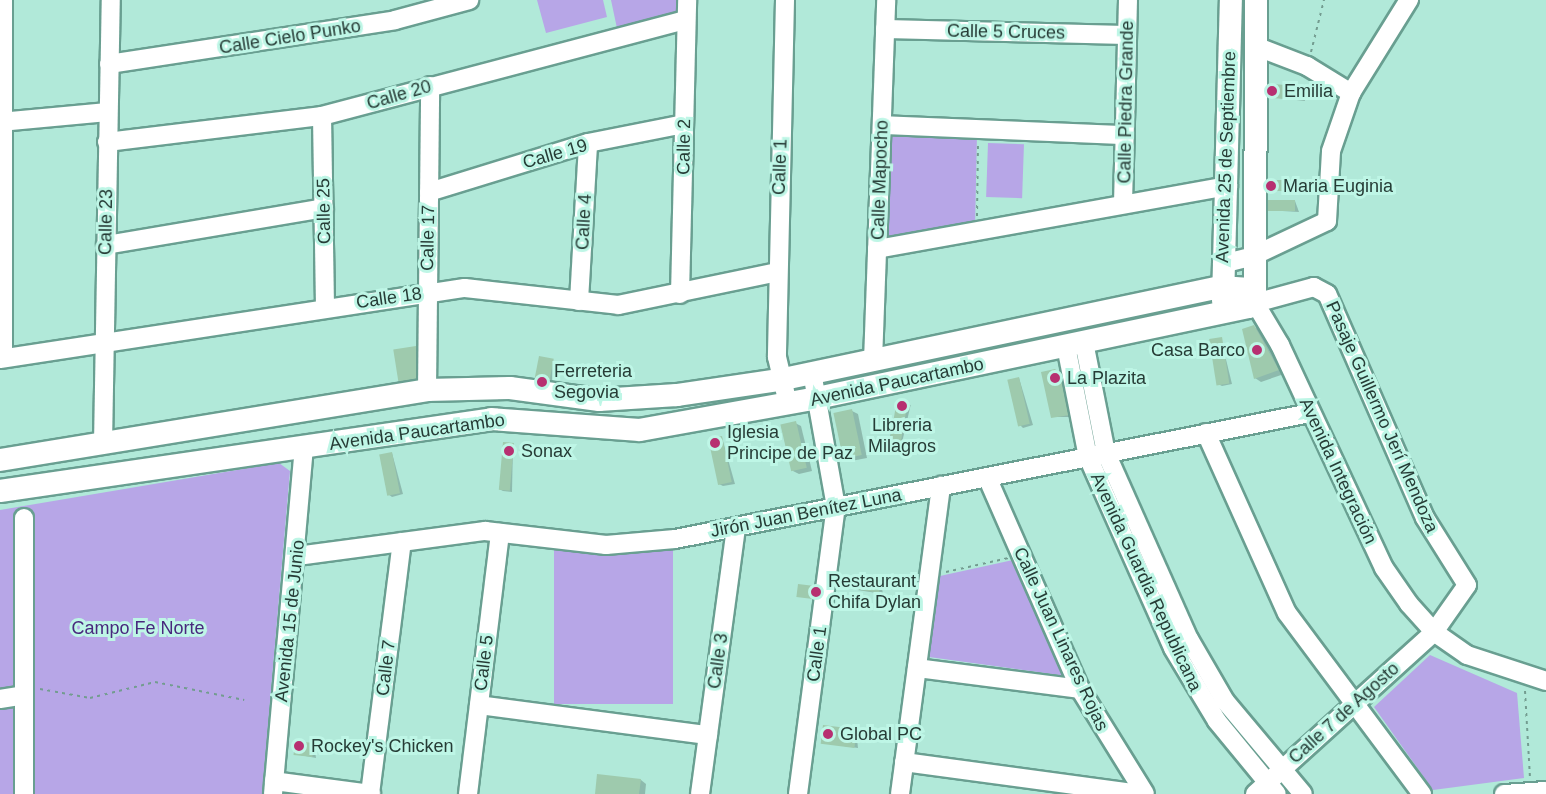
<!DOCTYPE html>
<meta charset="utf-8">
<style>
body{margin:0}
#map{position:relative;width:1546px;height:794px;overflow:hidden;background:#b1e9d9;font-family:Arial,sans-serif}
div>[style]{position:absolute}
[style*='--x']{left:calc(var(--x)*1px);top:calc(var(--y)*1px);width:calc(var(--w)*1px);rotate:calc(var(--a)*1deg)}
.green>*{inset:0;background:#b7a6e7;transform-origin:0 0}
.shadow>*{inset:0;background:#0003;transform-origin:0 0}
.building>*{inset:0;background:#9ecaad;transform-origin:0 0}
.path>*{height:2px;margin-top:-1px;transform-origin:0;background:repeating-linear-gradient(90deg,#739c90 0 3px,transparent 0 7.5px)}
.roads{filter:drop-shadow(2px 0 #699f91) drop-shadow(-2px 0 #699f91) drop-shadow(0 2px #699f91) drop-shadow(0 -2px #699f91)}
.minor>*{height:18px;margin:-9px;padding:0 9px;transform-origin:9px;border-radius:9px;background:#fff}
.major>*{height:22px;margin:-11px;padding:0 11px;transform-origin:11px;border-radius:11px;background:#fff}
.dots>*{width:16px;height:16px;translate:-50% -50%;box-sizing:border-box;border:3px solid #bef6e6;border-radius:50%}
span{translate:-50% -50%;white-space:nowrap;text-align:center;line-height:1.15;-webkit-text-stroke:6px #bef6e6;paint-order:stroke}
.street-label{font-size:18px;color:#263c36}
.poi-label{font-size:18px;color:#263c36}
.left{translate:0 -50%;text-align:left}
.right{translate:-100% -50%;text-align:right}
.park-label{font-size:18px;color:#48287d}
</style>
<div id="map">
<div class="green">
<i style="clip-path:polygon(537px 0,603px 0,607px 17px,546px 33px)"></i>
<i style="clip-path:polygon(611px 0,684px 0,684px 17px,618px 33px)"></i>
<i style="clip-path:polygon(889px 132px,977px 134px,975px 228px,884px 243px)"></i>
<i style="left:988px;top:143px;width:36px;height:54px;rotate:2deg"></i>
<i style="clip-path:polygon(279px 463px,290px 471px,262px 794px,0 794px,0 510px)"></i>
<i style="left:554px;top:544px;width:119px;height:160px"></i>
<i style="clip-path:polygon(1013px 560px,1066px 676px,929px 657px,940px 576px)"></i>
<i style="clip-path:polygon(1430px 655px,1517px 693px,1524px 778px,1433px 790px,1374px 707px)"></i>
</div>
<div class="shadow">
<i style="clip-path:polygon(1302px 88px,1305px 101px,1269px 97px)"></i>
<i style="clip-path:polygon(1297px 182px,1300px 192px,1269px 190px)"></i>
<i style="clip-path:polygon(1295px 201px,1299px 212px,1267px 210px)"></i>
<i style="clip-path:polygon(1254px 327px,1260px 330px,1284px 374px,1261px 382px,1255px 378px)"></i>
<i style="clip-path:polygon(1221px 339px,1232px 384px,1222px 386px,1218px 384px)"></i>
<i style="clip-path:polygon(553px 360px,552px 390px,535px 385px)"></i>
<i style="clip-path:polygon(1055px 370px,1068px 381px,1076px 417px,1052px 417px)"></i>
<i style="clip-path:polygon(1019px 378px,1033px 425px,1023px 428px,1020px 425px)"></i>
<i style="left:898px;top:402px;width:13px;height:47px;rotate:13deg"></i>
<i style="clip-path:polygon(852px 411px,858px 414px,867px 458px,851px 461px,845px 458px)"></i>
<i style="clip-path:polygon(795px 423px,801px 426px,812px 471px,799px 474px,793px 471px)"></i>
<i style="clip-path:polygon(722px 438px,735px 484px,723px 486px,719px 484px)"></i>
<i style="clip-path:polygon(513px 445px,512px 492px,503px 491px,499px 489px)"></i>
<i style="clip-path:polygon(392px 453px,403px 494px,392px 497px,388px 494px)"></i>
<i style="clip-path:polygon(848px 578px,881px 583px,883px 594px,851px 589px)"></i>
<i style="clip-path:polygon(856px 730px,858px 748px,823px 743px)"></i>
<i style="clip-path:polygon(314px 745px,316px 758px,295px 754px)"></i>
<i style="clip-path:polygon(641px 780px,646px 784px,645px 794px,597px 794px)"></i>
</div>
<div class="building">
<i style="left:1268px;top:84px;width:34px;height:14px;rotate:3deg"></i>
<i style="left:1267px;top:180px;width:30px;height:11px"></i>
<i style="left:1266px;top:200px;width:29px;height:11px"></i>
<i style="clip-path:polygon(1254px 325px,1279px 370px,1254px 379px,1242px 329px)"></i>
<i style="left:1222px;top:337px;width:47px;height:13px;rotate:81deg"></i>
<i style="left:416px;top:346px;width:43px;height:23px;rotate:81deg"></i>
<i style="left:539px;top:356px;width:15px;height:31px;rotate:11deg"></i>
<i style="clip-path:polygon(1055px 369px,1062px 376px,1070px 415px,1051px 418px,1041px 372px)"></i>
<i style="left:1019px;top:377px;width:48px;height:12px;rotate:77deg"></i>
<i style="left:897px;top:400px;width:11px;height:50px;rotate:10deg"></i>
<i style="left:852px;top:409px;width:47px;height:19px;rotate:78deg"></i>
<i style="left:796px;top:421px;width:48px;height:16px;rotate:77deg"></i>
<i style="left:722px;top:436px;width:47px;height:14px;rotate:78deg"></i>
<i style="left:503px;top:442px;width:11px;height:48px;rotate:5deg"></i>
<i style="left:392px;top:452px;width:42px;height:13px;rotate:79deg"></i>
<i style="left:847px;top:577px;width:34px;height:11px;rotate:8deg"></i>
<i style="left:798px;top:584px;width:23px;height:13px;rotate:7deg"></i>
<i style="left:823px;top:725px;width:34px;height:19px;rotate:7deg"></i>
<i style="left:295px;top:741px;width:19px;height:14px;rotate:6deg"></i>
<i style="clip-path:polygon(597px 774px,641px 779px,639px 794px,595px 794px)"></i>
</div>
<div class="path">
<i style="--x:1311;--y:52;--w:54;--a:-76"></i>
<i style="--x:977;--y:216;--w:72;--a:-89.2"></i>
<i style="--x:946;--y:572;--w:64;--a:-12.7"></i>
<i style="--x:40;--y:689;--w:51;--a:10.2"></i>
<i style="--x:90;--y:698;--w:67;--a:-13.8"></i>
<i style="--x:155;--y:682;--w:91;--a:11.4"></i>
<i style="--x:1525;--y:691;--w:87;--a:86.7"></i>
</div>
<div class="roads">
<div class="minor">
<i style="--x:3;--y:0;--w:358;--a:90"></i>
<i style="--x:785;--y:0;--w:357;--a:91.3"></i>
<i style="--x:777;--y:357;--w:48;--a:76.8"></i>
<i style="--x:885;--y:29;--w:242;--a:1.4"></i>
<i style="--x:1255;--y:46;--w:56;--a:21"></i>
<i style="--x:1307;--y:66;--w:52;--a:31.5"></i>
<i style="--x:109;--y:64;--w:289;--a:-8.7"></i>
<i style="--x:395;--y:20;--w:77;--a:-15.1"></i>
<i style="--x:322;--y:116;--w:191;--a:89.1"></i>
<i style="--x:0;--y:122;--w:108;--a:-5.3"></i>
<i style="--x:882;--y:125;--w:242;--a:2.4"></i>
<i style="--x:107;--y:142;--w:217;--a:-6.9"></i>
<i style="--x:322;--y:116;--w:376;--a:-14.8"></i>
<i style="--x:429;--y:192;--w:166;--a:-17.1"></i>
<i style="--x:588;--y:143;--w:98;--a:-11.2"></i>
<i style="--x:1123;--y:204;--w:204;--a:-88.6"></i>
<i style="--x:106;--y:245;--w:221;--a:-9.6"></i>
<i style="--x:877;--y:249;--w:357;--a:-10.2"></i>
<i style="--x:1222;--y:264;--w:30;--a:-14"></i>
<i style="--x:1251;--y:257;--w:84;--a:-25.3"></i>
<i style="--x:1327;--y:221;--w:70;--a:-86.7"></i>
<i style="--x:1331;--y:151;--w:61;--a:-71"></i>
<i style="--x:1351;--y:93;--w:110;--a:-58.1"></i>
<i style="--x:680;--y:294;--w:294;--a:-88.6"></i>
<i style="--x:579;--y:301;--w:158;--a:-86.7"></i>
<i style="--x:1084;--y:342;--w:113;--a:78.8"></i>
<i style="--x:1106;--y:453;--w:204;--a:66"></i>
<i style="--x:1189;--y:639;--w:72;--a:59.9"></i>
<i style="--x:1225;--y:701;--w:121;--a:50"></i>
<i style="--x:1066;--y:346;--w:113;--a:78.8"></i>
<i style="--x:1088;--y:457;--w:209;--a:66"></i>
<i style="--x:1173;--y:648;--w:85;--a:58.9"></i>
<i style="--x:1217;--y:721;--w:94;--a:50.6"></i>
<i style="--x:0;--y:359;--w:470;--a:-8.7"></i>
<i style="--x:465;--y:288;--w:154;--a:6.3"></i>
<i style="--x:618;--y:305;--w:162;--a:-11.7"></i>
<i style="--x:873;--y:361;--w:361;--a:-87.9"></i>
<i style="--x:427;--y:390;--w:304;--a:-89.4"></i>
<i style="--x:1206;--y:433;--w:197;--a:65.8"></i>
<i style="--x:1287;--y:613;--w:226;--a:53.3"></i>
<i style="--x:103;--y:444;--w:444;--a:-89"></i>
<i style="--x:987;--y:477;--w:232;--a:66.3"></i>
<i style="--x:1080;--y:689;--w:123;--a:58.2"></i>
<i style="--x:24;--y:518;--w:276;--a:90"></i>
<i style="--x:297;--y:556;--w:190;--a:-7.6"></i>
<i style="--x:485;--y:531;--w:122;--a:6.6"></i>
<i style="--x:606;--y:545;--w:69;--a:-5"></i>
<i style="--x:675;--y:539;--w:647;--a:-11.22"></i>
<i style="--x:917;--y:668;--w:164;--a:7.3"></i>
<i style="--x:0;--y:699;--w:24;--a:-9"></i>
<i style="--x:479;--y:705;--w:231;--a:7.5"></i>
<i style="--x:904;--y:762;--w:238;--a:7.7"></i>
<i style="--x:274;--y:781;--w:98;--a:7.6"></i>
<i style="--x:273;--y:794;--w:348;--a:-84.9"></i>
<i style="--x:370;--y:794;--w:254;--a:-82.8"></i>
<i style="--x:468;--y:794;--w:263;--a:-83"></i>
<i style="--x:700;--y:794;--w:268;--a:-82.3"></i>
<i style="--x:798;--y:794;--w:290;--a:-82.5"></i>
<i style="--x:836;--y:507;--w:137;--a:-100.1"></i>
<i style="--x:900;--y:794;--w:311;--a:-82.4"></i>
<i style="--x:1255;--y:794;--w:241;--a:-42.1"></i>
<i style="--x:1434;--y:632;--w:57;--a:-54.9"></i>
<i style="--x:1467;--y:585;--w:79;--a:-122.1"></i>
<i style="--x:1425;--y:518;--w:244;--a:-113.6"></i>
<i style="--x:1327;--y:294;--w:15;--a:-152"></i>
<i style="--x:1314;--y:287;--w:61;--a:164.8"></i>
<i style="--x:1255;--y:303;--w:49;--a:59.2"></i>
<i style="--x:1280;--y:345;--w:246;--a:65"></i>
<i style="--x:1384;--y:568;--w:44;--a:55.2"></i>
<i style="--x:1409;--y:604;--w:38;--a:48"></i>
<i style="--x:1434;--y:632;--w:40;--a:34.9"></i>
<i style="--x:1467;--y:655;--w:83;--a:18.2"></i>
<i style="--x:1504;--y:794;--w:42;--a:-4.1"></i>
</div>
<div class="major">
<i style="--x:1223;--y:301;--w:301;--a:-88.5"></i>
<i style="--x:0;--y:460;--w:433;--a:-9.3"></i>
<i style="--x:427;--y:390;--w:83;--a:-1.4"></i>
<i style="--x:510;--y:388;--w:90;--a:7.7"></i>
<i style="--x:599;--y:400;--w:78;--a:-3.7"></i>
<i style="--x:677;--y:395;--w:103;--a:-8.4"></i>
<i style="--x:779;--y:380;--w:452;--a:-11.9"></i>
<i style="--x:1221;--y:287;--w:32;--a:4"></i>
<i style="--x:0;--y:491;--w:496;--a:-8.3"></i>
<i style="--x:491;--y:419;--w:149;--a:4.2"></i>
<i style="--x:640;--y:430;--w:180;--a:-10.2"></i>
<i style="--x:817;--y:398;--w:441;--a:-11.9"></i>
<i style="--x:1249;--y:307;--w:10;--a:-53"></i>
<i style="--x:1255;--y:299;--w:299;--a:-89.8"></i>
</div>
</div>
<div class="dots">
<i style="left:1272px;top:91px;background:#b73071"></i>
<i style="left:1271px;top:186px;background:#b73071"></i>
<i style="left:1257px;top:350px;background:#b73071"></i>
<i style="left:1055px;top:378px;background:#b73071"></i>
<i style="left:542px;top:382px;background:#b73071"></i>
<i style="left:902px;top:406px;background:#b73071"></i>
<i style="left:715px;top:443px;background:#b73071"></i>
<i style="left:509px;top:451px;background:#b73071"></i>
<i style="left:816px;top:592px;background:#b73071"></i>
<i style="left:828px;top:734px;background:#b73071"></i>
<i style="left:299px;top:746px;background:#b73071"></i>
</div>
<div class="street-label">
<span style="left:1006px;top:32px;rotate:1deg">Calle 5 Cruces</span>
<span style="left:290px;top:37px;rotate:-9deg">Calle Cielo Punko</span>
<span style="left:399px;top:95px;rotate:-16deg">Calle 20</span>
<span style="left:1126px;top:102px;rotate:-89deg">Calle Piedra Grande</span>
<span style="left:684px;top:147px;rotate:-89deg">Calle 2</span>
<span style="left:555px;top:154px;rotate:-16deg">Calle 19</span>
<span style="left:1226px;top:157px;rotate:-88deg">Avenida 25 de Septiembre</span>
<span style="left:780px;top:167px;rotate:-88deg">Calle 1</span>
<span style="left:880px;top:180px;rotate:-88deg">Calle Mapocho</span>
<span style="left:324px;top:211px;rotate:-91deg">Calle 25</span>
<span style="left:106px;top:222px;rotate:-89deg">Calle 23</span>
<span style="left:584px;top:222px;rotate:-87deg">Calle 4</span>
<span style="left:428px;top:238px;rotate:-89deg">Calle 17</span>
<span style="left:389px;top:298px;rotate:-8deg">Calle 18</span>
<span style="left:897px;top:382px;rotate:-12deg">Avenida Paucartambo</span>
<span style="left:1382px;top:417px;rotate:66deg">Pasaje Guillermo Jerí Mendoza</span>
<span style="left:417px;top:432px;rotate:-8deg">Avenida Paucartambo</span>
<span style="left:1338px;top:471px;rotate:65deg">Avenida Integración</span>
<span style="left:806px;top:513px;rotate:-11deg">Jirón Juan Benítez Luna</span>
<span style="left:1146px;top:582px;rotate:65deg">Avenida Guardia Republicana</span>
<span style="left:290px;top:621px;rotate:-84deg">Avenida 15 de Junio</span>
<span style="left:1061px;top:639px;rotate:65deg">Calle Juan Linares Rojas</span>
<span style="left:817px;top:654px;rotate:-82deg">Calle 1</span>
<span style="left:718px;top:661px;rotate:-82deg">Calle 3</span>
<span style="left:484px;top:663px;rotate:-83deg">Calle 5</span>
<span style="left:386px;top:668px;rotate:-83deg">Calle 7</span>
<span style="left:1344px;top:713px;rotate:-42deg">Calle 7 de Agosto</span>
</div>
<div class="poi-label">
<span class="left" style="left:1284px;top:91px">Emilia</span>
<span class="left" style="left:1283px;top:186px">Maria Euginia</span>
<span class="right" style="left:1245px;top:350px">Casa Barco</span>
<span class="left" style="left:554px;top:382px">Ferreteria<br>Segovia</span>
<span class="left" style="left:1067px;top:378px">La Plazita</span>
<span style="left:902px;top:436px">Libreria<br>Milagros</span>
<span class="left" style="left:727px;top:443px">Iglesia<br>Principe de Paz</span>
<span class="left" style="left:521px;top:451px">Sonax</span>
<span class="left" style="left:828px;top:592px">Restaurant<br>Chifa Dylan</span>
<span class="left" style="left:840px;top:734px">Global PC</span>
<span class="left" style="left:311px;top:746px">Rockey's Chicken</span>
</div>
<div class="park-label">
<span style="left:138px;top:628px">Campo Fe Norte</span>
</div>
</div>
